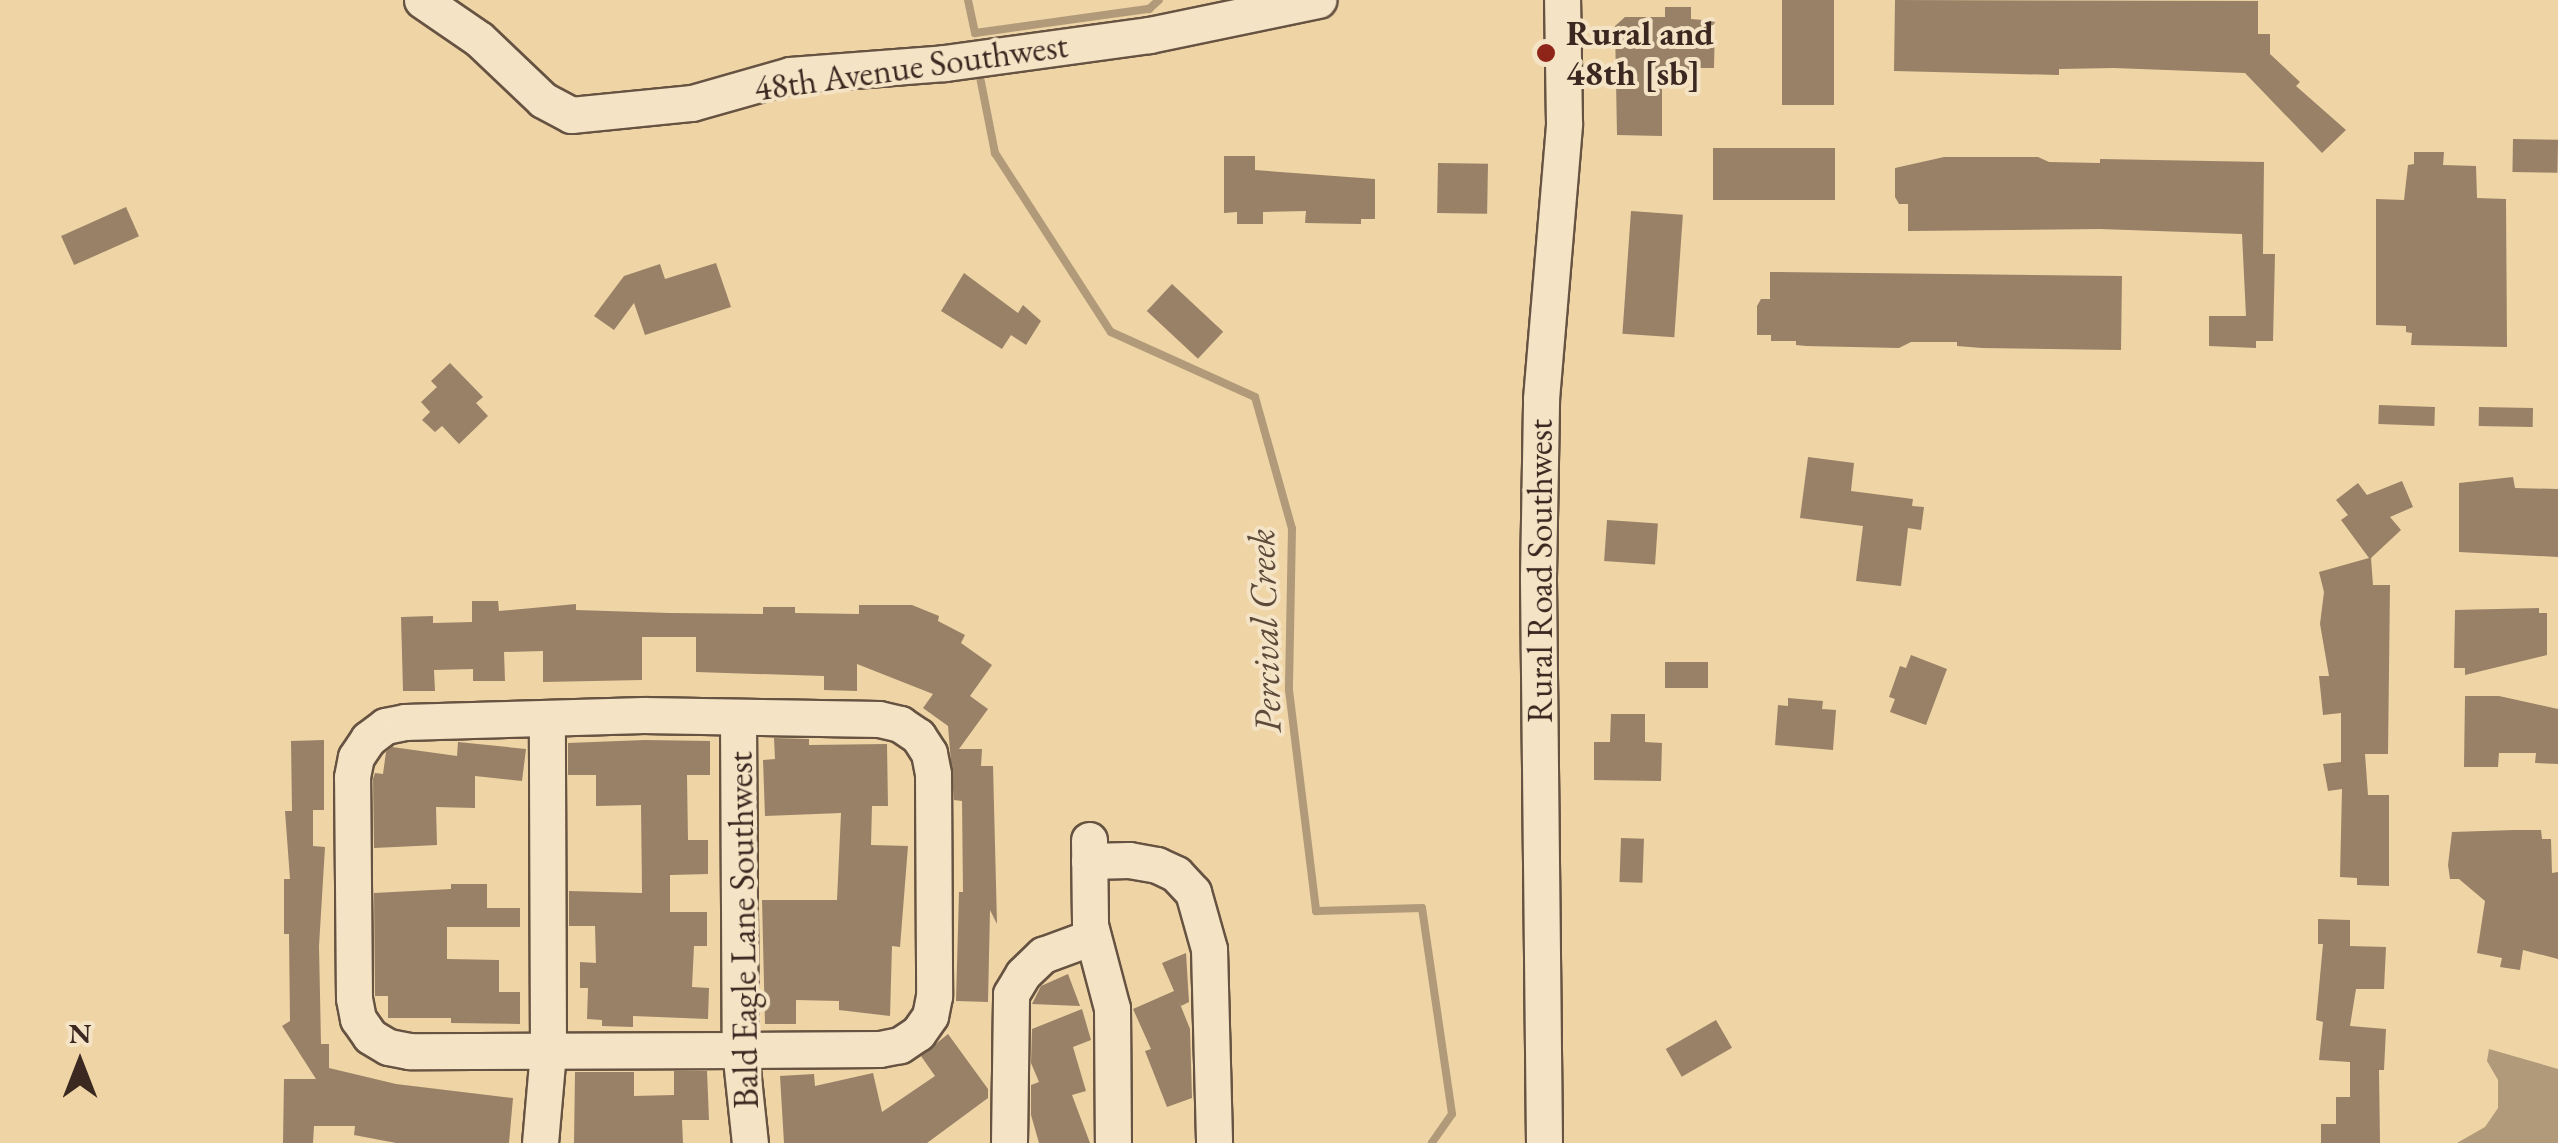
<!DOCTYPE html>
<style>
body{margin:0}
#map{position:relative;width:2558px;height:1143px;overflow:hidden;background:#efd4a6;font-family:"EB Garamond",serif}
div>[style]{position:absolute}
[style*='--x']{left:calc(var(--x)*1px);top:calc(var(--y)*1px);width:calc(var(--w)*1px);rotate:calc(var(--a)*1deg)}
.water>*{inset:0;background:#b19a79}
.stream>*{height:8px;margin:-4px;padding:0 4px;transform-origin:4px;border-radius:4px;background:#b19a79}
.building>*{inset:0;background:#988166;transform-origin:0 0}
.roads{filter:drop-shadow(2px 0 #675342) drop-shadow(-2px 0 #675342) drop-shadow(0 2px #675342) drop-shadow(0 -2px #675342)}
.minor>*{height:35px;margin:-17.5px;padding:0 17.5px;transform-origin:17.5px;border-radius:17.5px;background:#f5e3c5}
.dots>*{width:28px;height:28px;translate:-50% -50%;box-sizing:border-box;border:5px solid #f5e3c5;border-radius:50%}
span{translate:-50% -50%;white-space:nowrap;text-align:center;line-height:1.15;-webkit-text-stroke:8px #f5e3c5;paint-order:stroke}
.poi-label{font-size:35px;color:#3a2821;font-weight:700}
.left{translate:0 -50%;text-align:left}
.street-label{font-size:35px;color:#3a2821}
.water-label{font-size:38px;color:#5e4a3b;font-style:italic}
.north{position:absolute;left:30px;top:1013px;width:100px;height:100px;-webkit-text-stroke:8px #f5e3c5;paint-order:stroke;rotate:0deg;font-size:28px;font-weight:700;line-height:40px;text-align:center;color:#3a2821}
.north::after{content:'';display:block;margin:auto;width:35px;height:45px;background:#3a2821;clip-path:polygon(50% 0,100% 100%,50% 72%,0 100%)}
</style>
<div id="map">
<div class="water">
<i style="clip-path:polygon(2489px 1049px,2558px 1069px,2558px 1143px,2457px 1143px,2485px 1127px,2498px 1108px,2498px 1080px,2487px 1061px)"></i>
</div>
<div class="stream">
<i style="--x:968;--y:0;--w:34;--a:78"></i>
<i style="--x:975;--y:33;--w:176;--a:-7.9"></i>
<i style="--x:1149;--y:9;--w:13;--a:-42"></i>
<i style="--x:979;--y:72;--w:83;--a:78.8"></i>
<i style="--x:995;--y:153;--w:213;--a:57.1"></i>
<i style="--x:1111;--y:332;--w:158;--a:24.3"></i>
<i style="--x:1255;--y:397;--w:137;--a:74.3"></i>
<i style="--x:1292;--y:529;--w:161;--a:91.1"></i>
<i style="--x:1289;--y:690;--w:223;--a:83"></i>
<i style="--x:1316;--y:911;--w:106;--a:-1.6"></i>
<i style="--x:1422;--y:908;--w:208;--a:81.7"></i>
<i style="--x:1452;--y:1114;--w:35;--a:125"></i>
</div>
<div class="building">
<i style="left:1782px;top:0;width:52px;height:105px"></i>
<i style="clip-path:polygon(1895px 0,2258px 1px,2258px 34px,2270px 34px,2270px 54px,2300px 82px,2296px 86px,2346px 130px,2322px 153px,2245px 73px,2114px 68px,2059px 69px,2059px 75px,1894px 71px)"></i>
<i style="clip-path:polygon(1665px 7px,1691px 7px,1691px 19px,1715px 21px,1714px 68px,1690px 68px,1690px 77px,1662px 77px,1662px 136px,1617px 135px,1615px 26px,1625px 17px,1665px 17px)"></i>
<i style="left:2513px;top:139px;width:45px;height:33px;rotate:1deg"></i>
<i style="left:1713px;top:148px;width:122px;height:52px"></i>
<i style="clip-path:polygon(2414px 152px,2444px 152px,2443px 165px,2476px 166px,2477px 198px,2506px 199px,2507px 347px,2411px 345px,2412px 333px,2406px 332px,2406px 326px,2376px 325px,2376px 199px,2404px 200px,2408px 165px,2414px 164px)"></i>
<i style="clip-path:polygon(1224px 156px,1255px 156px,1255px 170px,1375px 179px,1375px 219px,1361px 219px,1361px 224px,1305px 223px,1306px 211px,1263px 212px,1263px 224px,1237px 224px,1237px 212px,1224px 213px)"></i>
<i style="clip-path:polygon(1944px 157px,2038px 157px,2049px 162px,2100px 163px,2100px 159px,2264px 162px,2263px 254px,2275px 254px,2273px 341px,2256px 341px,2256px 348px,2209px 346px,2209px 316px,2246px 316px,2242px 234px,2100px 229px,1908px 231px,1908px 204px,1899px 204px,1895px 197px,1895px 168px)"></i>
<i style="left:1438px;top:163px;width:50px;height:50px;rotate:1deg"></i>
<i style="left:126px;top:207px;width:32px;height:71px;rotate:66deg"></i>
<i style="left:1631px;top:211px;width:52px;height:123px;rotate:4deg"></i>
<i style="clip-path:polygon(716px 263px,731px 307px,645px 335px,634px 303px,614px 330px,594px 316px,624px 276px,660px 264px,665px 279px)"></i>
<i style="clip-path:polygon(1770px 272px,2122px 276px,2121px 350px,1982px 348px,1957px 346px,1957px 342px,1911px 342px,1899px 348px,1806px 346px,1796px 345px,1796px 341px,1771px 341px,1771px 335px,1757px 335px,1757px 306px,1761px 299px,1770px 299px)"></i>
<i style="clip-path:polygon(964px 273px,1018px 313px,1023px 305px,1041px 321px,1026px 345px,1011px 335px,1002px 349px,941px 311px)"></i>
<i style="left:1172px;top:284px;width:70px;height:37px;rotate:43deg"></i>
<i style="clip-path:polygon(450px 363px,483px 397px,476px 403px,488px 416px,459px 444px,442px 426px,435px 432px,422px 420px,430px 412px,421px 402px,437px 387px,431px 381px)"></i>
<i style="left:2379px;top:405px;width:56px;height:19px;rotate:2deg"></i>
<i style="left:2479px;top:407px;width:54px;height:19px;rotate:1deg"></i>
<i style="clip-path:polygon(1808px 457px,1854px 463px,1851px 491px,1913px 499px,1912px 506px,1924px 507px,1921px 530px,1908px 528px,1901px 586px,1856px 581px,1863px 526px,1800px 518px)"></i>
<i style="clip-path:polygon(2513px 477px,2515px 488px,2558px 489px,2558px 557px,2459px 552px,2459px 483px)"></i>
<i style="clip-path:polygon(2402px 481px,2413px 507px,2390px 517px,2401px 530px,2371px 558px,2373px 585px,2390px 585px,2388px 754px,2365px 754px,2368px 795px,2389px 795px,2389px 886px,2357px 885px,2357px 878px,2340px 877px,2342px 789px,2328px 791px,2323px 764px,2341px 762px,2341px 713px,2323px 715px,2319px 676px,2329px 676px,2320px 624px,2324px 592px,2319px 572px,2369px 558px,2341px 520px,2348px 515px,2336px 500px,2358px 483px,2367px 495px)"></i>
<i style="left:1607px;top:520px;width:51px;height:41px;rotate:4deg"></i>
<i style="clip-path:polygon(472px 601px,498px 601px,499px 611px,576px 604px,576px 610px,670px 613px,763px 614px,763px 607px,795px 607px,795px 613px,859px 614px,859px 605px,912px 605px,939px 616px,938px 621px,965px 635px,961px 643px,992px 665px,970px 696px,988px 709px,959px 749px,982px 749px,981px 766px,993px 766px,997px 924px,990px 910px,988px 1002px,956px 1001px,959px 892px,963px 892px,962px 801px,954px 800px,948px 726px,923px 708px,933px 694px,857px 664px,857px 691px,824px 690px,824px 676px,696px 672px,696px 637px,642px 637px,642px 680px,543px 682px,543px 651px,504px 652px,505px 681px,473px 681px,473px 669px,434px 670px,435px 691px,403px 691px,401px 617px,433px 616px,433px 623px,472px 622px)"></i>
<i style="clip-path:polygon(2539px 608px,2539px 613px,2547px 613px,2547px 655px,2465px 675px,2465px 668px,2454px 668px,2455px 610px)"></i>
<i style="clip-path:polygon(1911px 655px,1947px 669px,1926px 725px,1890px 712px,1895px 699px,1889px 697px,1900px 666px,1906px 668px)"></i>
<i style="left:1665px;top:662px;width:43px;height:26px"></i>
<i style="clip-path:polygon(2465px 696px,2499px 696px,2558px 709px,2558px 764px,2535px 763px,2536px 753px,2499px 753px,2498px 767px,2464px 767px)"></i>
<i style="clip-path:polygon(1788px 698px,1823px 701px,1822px 709px,1836px 710px,1833px 750px,1775px 745px,1778px 705px,1788px 706px)"></i>
<i style="clip-path:polygon(1611px 714px,1645px 714px,1645px 742px,1662px 743px,1661px 781px,1594px 780px,1594px 742px,1610px 742px)"></i>
<i style="clip-path:polygon(774px 738px,809px 739px,809px 745px,887px 744px,888px 806px,872px 806px,871px 845px,908px 846px,900px 947px,892px 946px,890px 1016px,839px 1010px,839px 1001px,796px 1000px,796px 1024px,765px 1024px,762px 900px,837px 900px,841px 813px,765px 816px,763px 760px,775px 759px)"></i>
<i style="clip-path:polygon(324px 740px,324px 810px,313px 810px,313px 846px,325px 847px,319px 946px,321px 1044px,329px 1044px,329px 1068px,396px 1084px,513px 1098px,509px 1143px,396px 1143px,354px 1135px,355px 1126px,314px 1126px,313px 1143px,283px 1143px,284px 1079px,316px 1079px,282px 1026px,290px 1021px,289px 934px,284px 934px,284px 879px,290px 879px,285px 811px,292px 811px,291px 741px)"></i>
<i style="clip-path:polygon(645px 740px,710px 741px,710px 775px,687px 775px,688px 840px,708px 840px,708px 874px,670px 875px,670px 912px,707px 912px,707px 946px,694px 946px,692px 987px,709px 988px,708px 1019px,633px 1016px,633px 1027px,602px 1026px,602px 1020px,587px 1019px,588px 988px,580px 988px,580px 962px,596px 963px,595px 926px,569px 926px,569px 891px,642px 893px,641px 805px,596px 806px,596px 775px,568px 775px,568px 743px)"></i>
<i style="clip-path:polygon(458px 742px,526px 749px,522px 781px,475px 776px,475px 808px,436px 807px,437px 845px,374px 848px,373px 779px,375px 773px,383px 774px,386px 752px,392px 747px,457px 756px)"></i>
<i style="clip-path:polygon(2514px 830px,2541px 830px,2542px 839px,2551px 839px,2552px 873px,2558px 872px,2558px 959px,2523px 950px,2520px 970px,2500px 967px,2502px 958px,2477px 953px,2485px 901px,2459px 879px,2450px 879px,2448px 865px,2452px 832px)"></i>
<i style="left:1621px;top:838px;width:23px;height:44px;rotate:2deg"></i>
<i style="clip-path:polygon(451px 884px,487px 884px,487px 908px,520px 908px,520px 927px,447px 927px,447px 959px,499px 960px,499px 992px,520px 992px,520px 1024px,451px 1023px,451px 1018px,388px 1018px,388px 996px,375px 996px,374px 893px,451px 889px)"></i>
<i style="clip-path:polygon(2318px 919px,2350px 920px,2350px 946px,2386px 947px,2384px 989px,2356px 989px,2350px 1026px,2386px 1029px,2384px 1070px,2379px 1070px,2380px 1143px,2321px 1143px,2321px 1124px,2336px 1124px,2336px 1097px,2350px 1097px,2350px 1062px,2319px 1060px,2323px 1022px,2316px 1020px,2323px 944px,2318px 944px)"></i>
<i style="clip-path:polygon(1186px 953px,1189px 1002px,1181px 1006px,1178px 999px,1190px 1029px,1192px 1098px,1167px 1107px,1145px 1051px,1151px 1049px,1133px 1009px,1174px 991px,1162px 963px)"></i>
<i style="clip-path:polygon(1068px 974px,1080px 1006px,1032px 1004px,1041px 986px)"></i>
<i style="clip-path:polygon(1082px 1009px,1091px 1040px,1073px 1047px,1086px 1091px,1072px 1095px,1090px 1143px,1039px 1143px,1031px 1115px,1031px 1085px,1039px 1082px,1031px 1063px,1032px 1029px)"></i>
<i style="left:1716px;top:1020px;width:32px;height:58px;rotate:60deg"></i>
<i style="clip-path:polygon(948px 1034px,988px 1089px,988px 1098px,927px 1143px,784px 1143px,780px 1076px,814px 1074px,815px 1086px,873px 1073px,882px 1112px,935px 1076px,921px 1056px)"></i>
<i style="clip-path:polygon(674px 1071px,707px 1071px,709px 1120px,682px 1120px,683px 1143px,574px 1143px,575px 1072px,634px 1072px,634px 1096px,674px 1095px)"></i>
</div>
<div class="roads">
<div class="minor">
<i style="--x:422;--y:0;--w:69;--a:34.4"></i>
<i style="--x:479;--y:39;--w:88;--a:43.6"></i>
<i style="--x:543;--y:100;--w:32;--a:28"></i>
<i style="--x:571;--y:115;--w:122;--a:-5.7"></i>
<i style="--x:692;--y:103;--w:102;--a:-15.9"></i>
<i style="--x:790;--y:75;--w:155;--a:-4.4"></i>
<i style="--x:945;--y:63;--w:206;--a:-7.8"></i>
<i style="--x:1149;--y:35;--w:173;--a:-11.7"></i>
<i style="--x:643;--y:715;--w:236;--a:1"></i>
<i style="--x:879;--y:719;--w:22;--a:13"></i>
<i style="--x:900;--y:724;--w:22;--a:34"></i>
<i style="--x:918;--y:736;--w:20;--a:57"></i>
<i style="--x:929;--y:753;--w:21;--a:79"></i>
<i style="--x:933;--y:774;--w:222;--a:89.7"></i>
<i style="--x:934;--y:996;--w:20;--a:101"></i>
<i style="--x:930;--y:1016;--w:21;--a:125"></i>
<i style="--x:918;--y:1033;--w:22;--a:146"></i>
<i style="--x:900;--y:1045;--w:20;--a:169"></i>
<i style="--x:880;--y:1049;--w:140;--a:179.6"></i>
<i style="--x:740;--y:1050;--w:331;--a:179.8"></i>
<i style="--x:409;--y:1051;--w:21;--a:-169"></i>
<i style="--x:388;--y:1047;--w:21;--a:-149"></i>
<i style="--x:370;--y:1036;--w:21;--a:-125"></i>
<i style="--x:358;--y:1019;--w:21;--a:-101"></i>
<i style="--x:354;--y:998;--w:221;--a:-90.5"></i>
<i style="--x:352;--y:777;--w:20;--a:-79"></i>
<i style="--x:356;--y:757;--w:22;--a:-56"></i>
<i style="--x:368;--y:739;--w:21;--a:-37"></i>
<i style="--x:385;--y:726;--w:20;--a:-11"></i>
<i style="--x:405;--y:722;--w:238;--a:-1.7"></i>
<i style="--x:738;--y:717;--w:333;--a:89.7"></i>
<i style="--x:740;--y:1050;--w:94;--a:83.9"></i>
<i style="--x:1089;--y:840;--w:85;--a:89.3"></i>
<i style="--x:1090;--y:925;--w:86;--a:75.2"></i>
<i style="--x:1112;--y:1008;--w:135;--a:89.6"></i>
<i style="--x:1089;--y:861;--w:40;--a:-1.4"></i>
<i style="--x:1129;--y:860;--w:28;--a:10"></i>
<i style="--x:1157;--y:865;--w:21;--a:25"></i>
<i style="--x:1176;--y:874;--w:25;--a:47"></i>
<i style="--x:1193;--y:892;--w:59;--a:74.3"></i>
<i style="--x:1209;--y:949;--w:194;--a:88.5"></i>
<i style="--x:540;--y:1143;--w:92;--a:-85"></i>
<i style="--x:548;--y:1051;--w:333;--a:-90.2"></i>
<i style="--x:1009;--y:1143;--w:149;--a:-89.2"></i>
<i style="--x:1011;--y:994;--w:23;--a:-59"></i>
<i style="--x:1023;--y:974;--w:28;--a:-44"></i>
<i style="--x:1043;--y:955;--w:52;--a:-20.2"></i>
<i style="--x:1544;--y:1143;--w:566;--a:-90.61"></i>
<i style="--x:1538;--y:577;--w:178;--a:-89"></i>
<i style="--x:1541;--y:399;--w:277;--a:-85.2"></i>
<i style="--x:1564;--y:123;--w:123;--a:-90.9"></i>
</div>
</div>
<div class="dots">
<i style="left:1546px;top:53px;background:#8f2418"></i>
</div>
<div class="poi-label">
<span class="left" style="left:1566px;top:53px">Rural and<br>48th [sb]</span>
</div>
<div class="street-label">
<span style="left:911px;top:67px;rotate:-8deg">48th Avenue Southwest</span>
<span style="left:1540px;top:571px;rotate:-90deg">Rural Road Southwest</span>
<span style="left:743px;top:930px;rotate:-91deg">Bald Eagle Lane Southwest</span>
</div>
<div class="water-label">
<span style="left:1264px;top:631px;rotate:-92deg">Percival Creek</span>
</div>
<div class="north">N</div>
</div>
